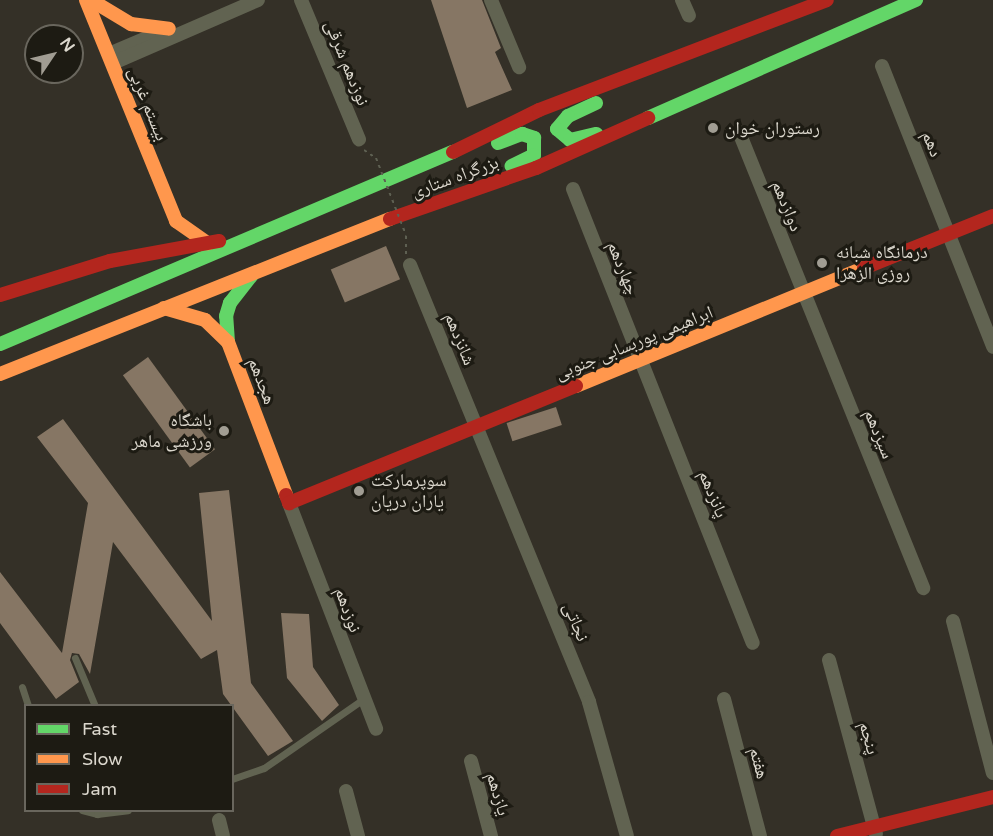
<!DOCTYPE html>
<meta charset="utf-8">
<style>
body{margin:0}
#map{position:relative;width:993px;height:836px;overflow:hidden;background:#343027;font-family:"Varela Round","Noto Naskh Arabic",sans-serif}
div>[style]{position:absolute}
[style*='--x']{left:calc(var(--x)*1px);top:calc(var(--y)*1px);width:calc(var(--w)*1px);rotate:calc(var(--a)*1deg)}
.building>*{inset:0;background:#867664;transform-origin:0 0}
.path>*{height:2px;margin-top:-1px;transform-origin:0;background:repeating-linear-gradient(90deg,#5e6052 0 3px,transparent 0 7.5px)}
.lane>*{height:7px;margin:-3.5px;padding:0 3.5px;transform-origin:3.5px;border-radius:3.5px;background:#616351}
.street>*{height:14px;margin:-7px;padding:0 7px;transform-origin:7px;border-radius:7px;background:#616351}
.fast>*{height:14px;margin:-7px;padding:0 7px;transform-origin:7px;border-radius:7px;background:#63d668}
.slow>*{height:14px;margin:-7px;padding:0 7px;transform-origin:7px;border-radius:7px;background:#ff974d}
.jam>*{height:14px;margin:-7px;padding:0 7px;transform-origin:7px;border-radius:7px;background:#b3261e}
.path-bridge>*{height:2px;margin-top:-1px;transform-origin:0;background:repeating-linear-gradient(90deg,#5e6052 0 3px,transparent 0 7.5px)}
.dots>*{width:16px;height:16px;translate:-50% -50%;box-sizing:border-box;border:3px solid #1d1b13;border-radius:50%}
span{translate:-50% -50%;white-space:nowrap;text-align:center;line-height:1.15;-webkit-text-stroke:6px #1d1b13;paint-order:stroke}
.street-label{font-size:18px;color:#dbd7cd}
.poi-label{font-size:18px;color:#dbd7cd}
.left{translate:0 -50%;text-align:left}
.right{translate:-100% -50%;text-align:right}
.legend{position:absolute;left:24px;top:704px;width:210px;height:108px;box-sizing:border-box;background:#1d1b13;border:2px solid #69665d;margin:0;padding:8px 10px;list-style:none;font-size:18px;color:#dbd7cd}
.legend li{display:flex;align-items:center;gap:12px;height:30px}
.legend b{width:30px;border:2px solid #69665d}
.north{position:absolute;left:24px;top:24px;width:60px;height:60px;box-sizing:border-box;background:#1d1b13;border:2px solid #69665d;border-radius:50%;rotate:55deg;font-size:16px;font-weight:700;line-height:24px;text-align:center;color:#dbd7cd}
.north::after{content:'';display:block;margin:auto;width:21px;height:27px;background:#a19d93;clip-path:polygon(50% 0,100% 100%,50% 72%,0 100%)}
</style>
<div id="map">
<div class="building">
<i style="clip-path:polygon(431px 0,482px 0,501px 48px,495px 52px,512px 90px,467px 108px)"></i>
<i style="left:386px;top:246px;width:36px;height:60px;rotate:67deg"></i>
<i style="left:148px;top:357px;width:114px;height:31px;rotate:54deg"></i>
<i style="left:556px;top:407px;width:19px;height:52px;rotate:72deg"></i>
<i style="clip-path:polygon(63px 419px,212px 621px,199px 493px,229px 490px,251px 683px,293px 741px,268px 756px,223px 694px,217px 650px,201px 659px,113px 542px,90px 674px,79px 654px,72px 653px,70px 660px,79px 682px,56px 699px,0 623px,0 572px,62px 653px,88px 503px,37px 437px)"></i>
<i style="clip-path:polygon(281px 613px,309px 614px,313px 667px,339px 705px,322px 721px,287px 678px)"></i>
</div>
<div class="path">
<i style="--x:364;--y:150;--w:14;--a:34"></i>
<i style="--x:406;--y:254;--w:19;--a:-90"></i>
</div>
<div class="lane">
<i style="--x:75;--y:658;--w:52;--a:67.4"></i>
<i style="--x:22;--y:687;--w:20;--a:72"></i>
<i style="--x:232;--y:779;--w:34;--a:-19"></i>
<i style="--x:264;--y:768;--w:119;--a:-34.8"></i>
<i style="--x:82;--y:810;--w:16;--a:15"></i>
<i style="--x:97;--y:814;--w:31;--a:-7"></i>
</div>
<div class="street">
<i style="--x:301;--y:0;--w:151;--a:67.4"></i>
<i style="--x:491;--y:0;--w:73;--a:67.3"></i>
<i style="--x:682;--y:0;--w:17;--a:66"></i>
<i style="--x:109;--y:54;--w:64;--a:-23"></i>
<i style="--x:113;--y:63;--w:158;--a:-23.5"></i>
<i style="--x:882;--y:66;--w:302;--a:68.4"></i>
<i style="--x:739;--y:132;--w:492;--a:68"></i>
<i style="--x:573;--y:189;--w:488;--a:68.4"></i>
<i style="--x:410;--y:265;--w:472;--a:67.7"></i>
<i style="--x:589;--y:702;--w:139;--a:74.2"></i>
<i style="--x:289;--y:503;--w:242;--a:68.9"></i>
<i style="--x:953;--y:621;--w:157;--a:75.3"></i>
<i style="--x:829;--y:660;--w:180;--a:74.9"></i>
<i style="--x:724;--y:699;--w:142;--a:75.3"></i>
<i style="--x:471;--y:761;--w:78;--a:75.1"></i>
<i style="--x:346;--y:791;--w:47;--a:75.1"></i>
<i style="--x:219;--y:820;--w:16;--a:76"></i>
</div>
<div class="fast">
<i style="--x:596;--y:103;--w:31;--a:155"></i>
<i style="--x:568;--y:116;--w:17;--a:130"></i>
<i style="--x:557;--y:129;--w:17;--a:40"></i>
<i style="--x:570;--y:140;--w:27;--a:-13"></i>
<i style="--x:648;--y:118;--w:293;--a:-23.8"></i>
<i style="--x:498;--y:143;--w:26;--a:-21"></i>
<i style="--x:522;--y:134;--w:13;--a:18"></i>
<i style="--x:534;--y:138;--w:17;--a:90"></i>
<i style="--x:534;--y:155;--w:25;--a:154"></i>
<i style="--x:228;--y:342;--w:26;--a:-94"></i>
<i style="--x:226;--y:316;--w:14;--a:-73"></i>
<i style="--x:230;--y:303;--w:36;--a:-52"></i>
<i style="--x:0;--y:344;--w:492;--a:-23"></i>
</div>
<div class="slow">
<i style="--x:86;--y:0;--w:239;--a:67.8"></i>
<i style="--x:176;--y:221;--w:39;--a:35"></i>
<i style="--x:91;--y:0;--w:47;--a:31"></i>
<i style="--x:131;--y:24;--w:38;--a:7"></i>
<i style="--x:164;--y:308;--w:43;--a:16.3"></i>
<i style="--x:205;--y:320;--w:32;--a:44"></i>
<i style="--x:228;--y:342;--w:164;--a:69.2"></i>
<i style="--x:0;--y:374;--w:420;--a:-21.7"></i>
<i style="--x:576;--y:386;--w:311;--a:-22.3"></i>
</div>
<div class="jam">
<i style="--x:453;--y:152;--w:96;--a:-26"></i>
<i style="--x:539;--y:110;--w:308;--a:-20.9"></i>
<i style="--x:390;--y:219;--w:155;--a:-19.3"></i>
<i style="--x:536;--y:168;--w:123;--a:-24.1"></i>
<i style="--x:864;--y:268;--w:139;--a:-22"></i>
<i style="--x:0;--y:295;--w:115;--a:-17.2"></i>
<i style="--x:110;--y:261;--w:111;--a:-10.4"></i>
<i style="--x:286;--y:495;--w:9;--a:69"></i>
<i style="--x:289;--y:503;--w:310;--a:-22.2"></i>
<i style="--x:837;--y:836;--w:161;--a:-14"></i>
</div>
<div class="path-bridge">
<i style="--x:376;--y:158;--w:83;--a:68.7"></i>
</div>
<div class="dots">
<i style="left:713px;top:128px;background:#a19d93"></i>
<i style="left:822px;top:263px;background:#a19d93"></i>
<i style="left:224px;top:431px;background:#a19d93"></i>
<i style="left:359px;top:491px;background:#a19d93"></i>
</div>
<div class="street-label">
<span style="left:347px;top:63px;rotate:68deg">نوزدهم شرقی</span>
<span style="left:148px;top:104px;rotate:68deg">بیستم غربی</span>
<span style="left:932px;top:144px;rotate:68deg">دهم</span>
<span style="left:455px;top:177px;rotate:-20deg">بزرگراه ستاری</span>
<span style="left:787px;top:206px;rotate:68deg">دوازدهم</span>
<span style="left:623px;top:268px;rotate:68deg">چهاردهم</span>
<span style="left:460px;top:339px;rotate:68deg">شانزدهم</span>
<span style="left:634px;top:343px;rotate:-22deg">ابراهیمی پوربسابی جنوبی</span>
<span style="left:262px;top:381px;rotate:69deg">هجدهم</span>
<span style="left:879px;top:434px;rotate:68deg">سیزدهم</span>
<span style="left:713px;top:494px;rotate:68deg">پانزدهم</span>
<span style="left:348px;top:610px;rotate:70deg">نوزدهم</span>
<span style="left:576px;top:622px;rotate:68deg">نجاتی</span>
<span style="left:869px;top:738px;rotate:75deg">پنجم</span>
<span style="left:759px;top:763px;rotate:75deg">هفتم</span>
<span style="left:498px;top:794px;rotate:74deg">یازدهم</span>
</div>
<div class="poi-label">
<span class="left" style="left:725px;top:128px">رستوران خوان</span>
<span class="left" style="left:836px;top:263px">درمانگاه شبانه<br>روزی الزهرا</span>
<span class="right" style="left:212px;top:431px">باشگاه<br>ورزشی ماهر</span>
<span class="left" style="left:371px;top:491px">سوپرمارکت<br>یاران دریان</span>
</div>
<ul class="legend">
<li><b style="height:8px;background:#63d668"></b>Fast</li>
<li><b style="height:8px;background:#ff974d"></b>Slow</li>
<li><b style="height:8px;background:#b3261e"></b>Jam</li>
</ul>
<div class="north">N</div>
</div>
